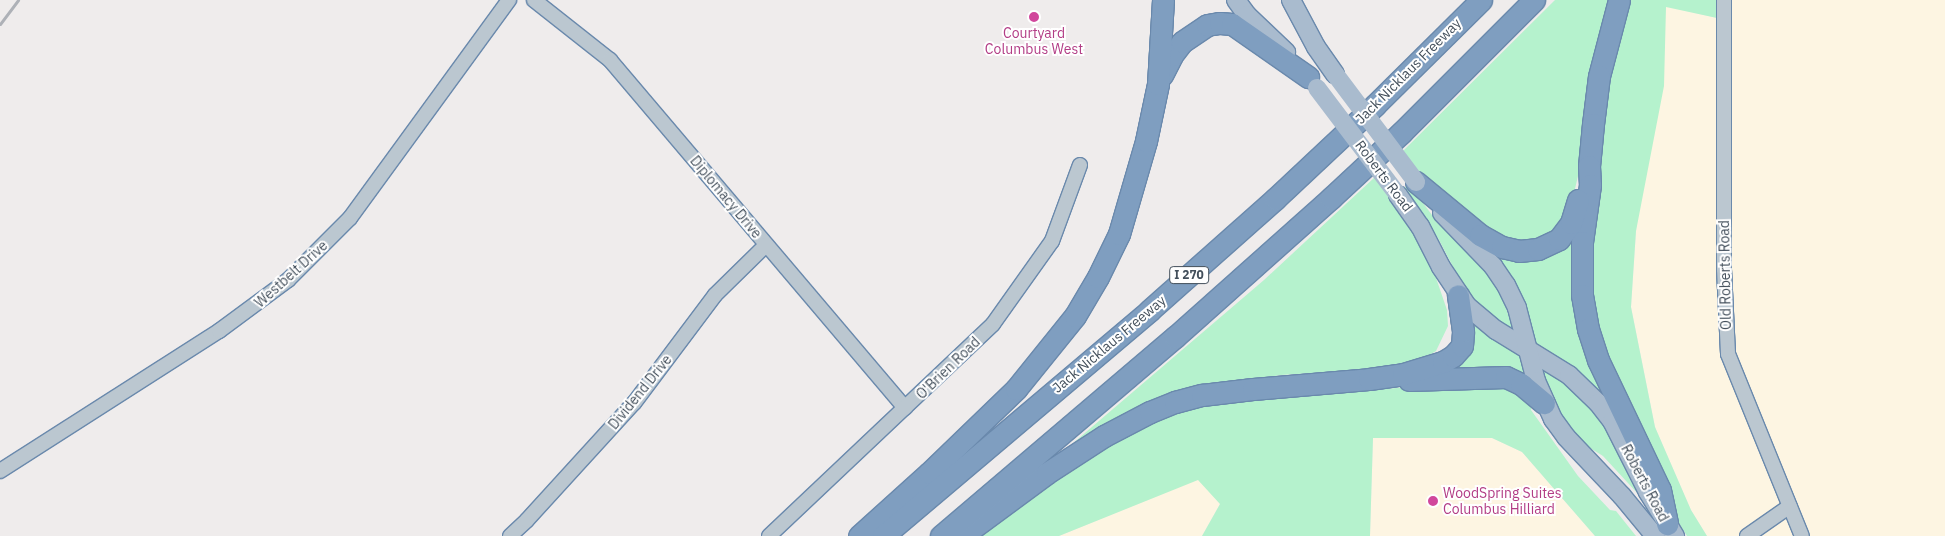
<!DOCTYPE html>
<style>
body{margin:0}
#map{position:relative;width:1945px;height:536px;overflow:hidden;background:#efecec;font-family:"IBM Plex Sans",sans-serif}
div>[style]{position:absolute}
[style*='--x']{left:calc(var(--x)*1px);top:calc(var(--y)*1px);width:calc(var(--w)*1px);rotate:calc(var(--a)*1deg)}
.commercial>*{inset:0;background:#fdf5e2}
.green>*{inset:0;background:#b5f2cd}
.roads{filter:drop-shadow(1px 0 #6a89ac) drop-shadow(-1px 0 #6a89ac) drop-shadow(0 1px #6a89ac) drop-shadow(0 -1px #6a89ac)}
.minor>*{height:14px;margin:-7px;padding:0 7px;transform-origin:7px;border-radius:7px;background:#bbc7d0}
.major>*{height:18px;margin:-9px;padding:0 9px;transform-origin:9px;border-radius:9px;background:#a9bbce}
.highway>*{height:21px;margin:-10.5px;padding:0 10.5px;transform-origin:10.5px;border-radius:10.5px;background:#7f9ec0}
.rail>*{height:3px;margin:-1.5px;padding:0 1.5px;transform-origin:1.5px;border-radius:1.5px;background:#aeb1b7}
.major-bridge>*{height:18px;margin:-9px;padding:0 9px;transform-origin:9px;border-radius:9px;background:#a9bbce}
.dots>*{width:14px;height:14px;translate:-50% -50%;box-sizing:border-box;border:2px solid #fff;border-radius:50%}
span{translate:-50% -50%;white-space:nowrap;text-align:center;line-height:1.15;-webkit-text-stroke:4px #fff;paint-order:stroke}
.shield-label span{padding:1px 4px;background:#fff;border:1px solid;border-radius:4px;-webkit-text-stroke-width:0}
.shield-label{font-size:12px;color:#434f5b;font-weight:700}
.hotel-label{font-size:14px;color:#b23c85}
.left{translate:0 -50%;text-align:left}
.street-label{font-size:14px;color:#434f5b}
</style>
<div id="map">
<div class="commercial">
<i style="clip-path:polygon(1718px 0,1945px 0,1945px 536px,1707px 536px,1691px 510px,1655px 427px,1631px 307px,1636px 231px,1666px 6px,1717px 18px)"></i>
<i style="clip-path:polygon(1373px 438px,1492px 438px,1522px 452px,1595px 536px,1370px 536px)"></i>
<i style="clip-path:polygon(1198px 479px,1220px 504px,1202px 536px,1059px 536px)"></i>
</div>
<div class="green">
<i style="clip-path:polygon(1555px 0,1612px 0,1591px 100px,1578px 176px,1570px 210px,1550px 237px,1506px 242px,1430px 187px,1403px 151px)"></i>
<i style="clip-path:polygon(1627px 0,1718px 0,1717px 18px,1666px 7px,1664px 86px,1636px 231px,1631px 307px,1655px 427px,1691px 510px,1707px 536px,1687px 536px,1676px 519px,1596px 331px,1588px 268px,1608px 87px,1619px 22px)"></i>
<i style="clip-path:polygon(1375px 177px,1409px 223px,1434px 272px,1447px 310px,1448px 326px,1436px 351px,1426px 357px,1405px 363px,1365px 370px,1281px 375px,1214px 386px,1072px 444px,1264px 280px)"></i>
<i style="clip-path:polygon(1408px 183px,1432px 215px,1465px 247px,1494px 280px,1502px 296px,1513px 329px,1490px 316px,1464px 288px,1438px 238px,1404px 189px)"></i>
<i style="clip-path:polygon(1578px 225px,1608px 401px,1579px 371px,1535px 343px,1517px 288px,1493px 252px,1508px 256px)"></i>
<i style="clip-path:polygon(1475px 323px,1492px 338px,1521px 354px,1527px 379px,1456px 368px,1471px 352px)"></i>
<i style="clip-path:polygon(1541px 368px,1566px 383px,1587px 403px,1609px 431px,1640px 493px,1639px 495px,1603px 456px,1582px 443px,1560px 415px)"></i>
<i style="clip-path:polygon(1486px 382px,1517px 390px,1532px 405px,1531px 410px,1578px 476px,1610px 510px,1616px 511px,1636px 536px,1595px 536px,1522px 452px,1492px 438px,1373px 438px,1370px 536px,1202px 536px,1220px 504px,1198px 480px,1059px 536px,974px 536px,1128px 429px,1193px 405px,1246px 398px)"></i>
</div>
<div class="roads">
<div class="minor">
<i style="--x:534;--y:0;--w:97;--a:38.3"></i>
<i style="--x:610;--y:60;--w:456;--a:49.7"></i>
<i style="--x:1724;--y:0;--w:269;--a:90"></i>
<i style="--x:1724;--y:269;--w:85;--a:87.3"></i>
<i style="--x:1728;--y:354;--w:196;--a:67.9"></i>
<i style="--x:0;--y:471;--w:260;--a:-32.6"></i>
<i style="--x:219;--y:331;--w:86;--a:-36.5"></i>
<i style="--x:288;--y:280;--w:88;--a:-45"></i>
<i style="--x:350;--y:218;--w:270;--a:-53.9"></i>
<i style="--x:510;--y:536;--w:23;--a:-43"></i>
<i style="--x:527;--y:520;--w:159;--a:-47.6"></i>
<i style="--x:634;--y:403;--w:135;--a:-53.1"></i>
<i style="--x:715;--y:295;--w:71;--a:-44.4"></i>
<i style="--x:769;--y:536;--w:308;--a:-43.4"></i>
<i style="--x:993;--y:324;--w:102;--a:-54.6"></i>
<i style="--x:1052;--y:241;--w:81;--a:-69.8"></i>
<i style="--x:1747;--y:536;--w:52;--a:-34.9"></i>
</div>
<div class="major">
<i style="--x:1236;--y:0;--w:19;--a:54"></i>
<i style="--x:1247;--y:15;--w:54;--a:43.5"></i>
<i style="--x:1291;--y:0;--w:53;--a:62"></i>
<i style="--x:1316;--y:47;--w:33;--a:55"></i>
<i style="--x:1398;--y:195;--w:38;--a:55"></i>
<i style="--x:1420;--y:226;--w:46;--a:62.9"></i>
<i style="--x:1441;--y:267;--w:47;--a:56.3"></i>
<i style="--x:1467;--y:306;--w:38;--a:40"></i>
<i style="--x:1496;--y:330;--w:86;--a:31.7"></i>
<i style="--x:1569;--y:375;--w:40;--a:44"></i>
<i style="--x:1598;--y:403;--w:23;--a:52"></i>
<i style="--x:1612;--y:421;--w:80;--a:63.1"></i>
<i style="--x:1648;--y:492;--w:52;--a:58.5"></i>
<i style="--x:1442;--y:213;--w:74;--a:46.1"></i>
<i style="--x:1493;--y:266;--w:23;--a:56"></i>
<i style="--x:1506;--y:285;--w:25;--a:64"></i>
<i style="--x:1517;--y:308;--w:75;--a:75.4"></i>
<i style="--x:1536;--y:381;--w:42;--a:65.9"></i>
<i style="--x:1553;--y:419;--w:22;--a:54"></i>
<i style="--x:1566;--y:437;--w:81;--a:46.5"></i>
<i style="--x:1622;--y:496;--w:52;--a:50.5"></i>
</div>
<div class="highway">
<i style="--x:1619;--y:0;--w:79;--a:104.7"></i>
<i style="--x:1599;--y:76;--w:48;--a:97.1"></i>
<i style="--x:1593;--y:124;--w:42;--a:95.4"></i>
<i style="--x:1589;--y:166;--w:19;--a:87"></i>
<i style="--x:1590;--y:185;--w:58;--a:98"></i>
<i style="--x:1582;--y:242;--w:53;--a:90"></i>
<i style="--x:1582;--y:295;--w:35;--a:80"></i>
<i style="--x:1588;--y:329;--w:33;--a:72"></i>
<i style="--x:1598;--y:360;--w:144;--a:64.5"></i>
<i style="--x:1660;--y:490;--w:35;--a:78"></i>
<i style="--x:1162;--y:75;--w:22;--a:-63"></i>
<i style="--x:1172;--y:55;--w:16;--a:-52"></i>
<i style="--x:1182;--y:42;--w:30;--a:-34"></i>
<i style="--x:1207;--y:25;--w:13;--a:-9"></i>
<i style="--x:1220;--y:23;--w:12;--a:5"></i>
<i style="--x:1232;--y:24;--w:93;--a:34.9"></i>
<i style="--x:1416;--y:182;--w:83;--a:39.6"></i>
<i style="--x:1480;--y:235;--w:25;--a:29"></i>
<i style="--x:1502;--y:247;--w:17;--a:13"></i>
<i style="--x:1519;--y:251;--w:19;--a:-6"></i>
<i style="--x:1538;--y:249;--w:23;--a:-25"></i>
<i style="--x:1559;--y:239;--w:20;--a:-53"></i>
<i style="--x:1571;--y:223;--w:24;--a:-73"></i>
<i style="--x:1409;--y:380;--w:97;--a:-1.8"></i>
<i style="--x:1506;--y:377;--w:17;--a:25"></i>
<i style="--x:1521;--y:384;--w:30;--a:40"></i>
<i style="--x:963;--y:535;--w:104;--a:-36.4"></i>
<i style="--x:1047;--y:473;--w:68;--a:-33"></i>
<i style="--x:1104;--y:436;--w:52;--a:-27.6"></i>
<i style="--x:1150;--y:412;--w:27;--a:-22"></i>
<i style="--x:1175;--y:402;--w:28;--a:-15"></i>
<i style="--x:1202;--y:395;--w:51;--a:-6.7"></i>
<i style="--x:1253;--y:389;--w:116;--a:-4.9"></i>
<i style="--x:1369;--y:379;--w:34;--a:-8"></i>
<i style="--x:1403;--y:374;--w:42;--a:-16.7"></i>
<i style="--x:1443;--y:362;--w:12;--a:-31"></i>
<i style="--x:1453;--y:356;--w:13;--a:-48"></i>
<i style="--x:1462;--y:346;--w:15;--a:-86"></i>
<i style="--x:1463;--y:331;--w:36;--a:-98"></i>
<i style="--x:859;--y:536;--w:94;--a:-42"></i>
<i style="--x:929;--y:473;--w:121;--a:-44"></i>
<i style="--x:1016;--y:389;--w:94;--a:-51.1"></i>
<i style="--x:1075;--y:316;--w:45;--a:-59.5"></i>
<i style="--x:1098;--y:277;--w:48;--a:-64"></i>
<i style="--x:1119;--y:234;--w:97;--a:-73.8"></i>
<i style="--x:1146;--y:141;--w:58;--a:-78.1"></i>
<i style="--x:1158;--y:84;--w:84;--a:-86.6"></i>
<i style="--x:883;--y:536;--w:350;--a:-40.2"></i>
<i style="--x:1150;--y:310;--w:167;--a:-41.6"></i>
<i style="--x:1275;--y:199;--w:137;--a:-43.2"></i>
<i style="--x:1375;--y:105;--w:149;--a:-44.7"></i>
<i style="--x:941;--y:536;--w:307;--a:-40.4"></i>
<i style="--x:1175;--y:337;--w:209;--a:-41.7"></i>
<i style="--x:1331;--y:198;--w:96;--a:-42.9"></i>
<i style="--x:1401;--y:133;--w:188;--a:-45"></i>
</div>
</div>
<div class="rail">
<i style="--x:0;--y:24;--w:30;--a:-53"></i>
</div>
<div class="major-bridge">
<i style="--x:1335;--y:74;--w:135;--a:53.1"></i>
<i style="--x:1317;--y:88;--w:134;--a:52.9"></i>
</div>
<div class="dots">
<i style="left:1034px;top:17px;background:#d1479c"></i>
<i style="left:1433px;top:501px;background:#d1479c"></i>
</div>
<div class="shield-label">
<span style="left:1189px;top:275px">I 270</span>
</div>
<div class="hotel-label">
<span style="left:1034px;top:41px">Courtyard<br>Columbus West</span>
<span class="left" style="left:1443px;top:501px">WoodSpring Suites<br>Columbus Hilliard</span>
</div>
<div class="street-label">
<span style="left:1408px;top:71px;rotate:-45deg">Jack Nicklaus Freeway</span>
<span style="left:1384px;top:176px;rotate:53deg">Roberts Road</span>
<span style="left:726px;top:197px;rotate:50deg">Diplomacy Drive</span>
<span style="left:291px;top:274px;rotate:-42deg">Westbelt Drive</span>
<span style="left:1725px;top:275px;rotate:-91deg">Old Roberts Road</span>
<span style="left:1109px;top:344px;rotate:-40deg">Jack Nicklaus Freeway</span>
<span style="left:948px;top:368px;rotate:-44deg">O'Brien Road</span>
<span style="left:640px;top:392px;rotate:-51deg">Dividend Drive</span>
<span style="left:1645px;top:483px;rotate:62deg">Roberts Road</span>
</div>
</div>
